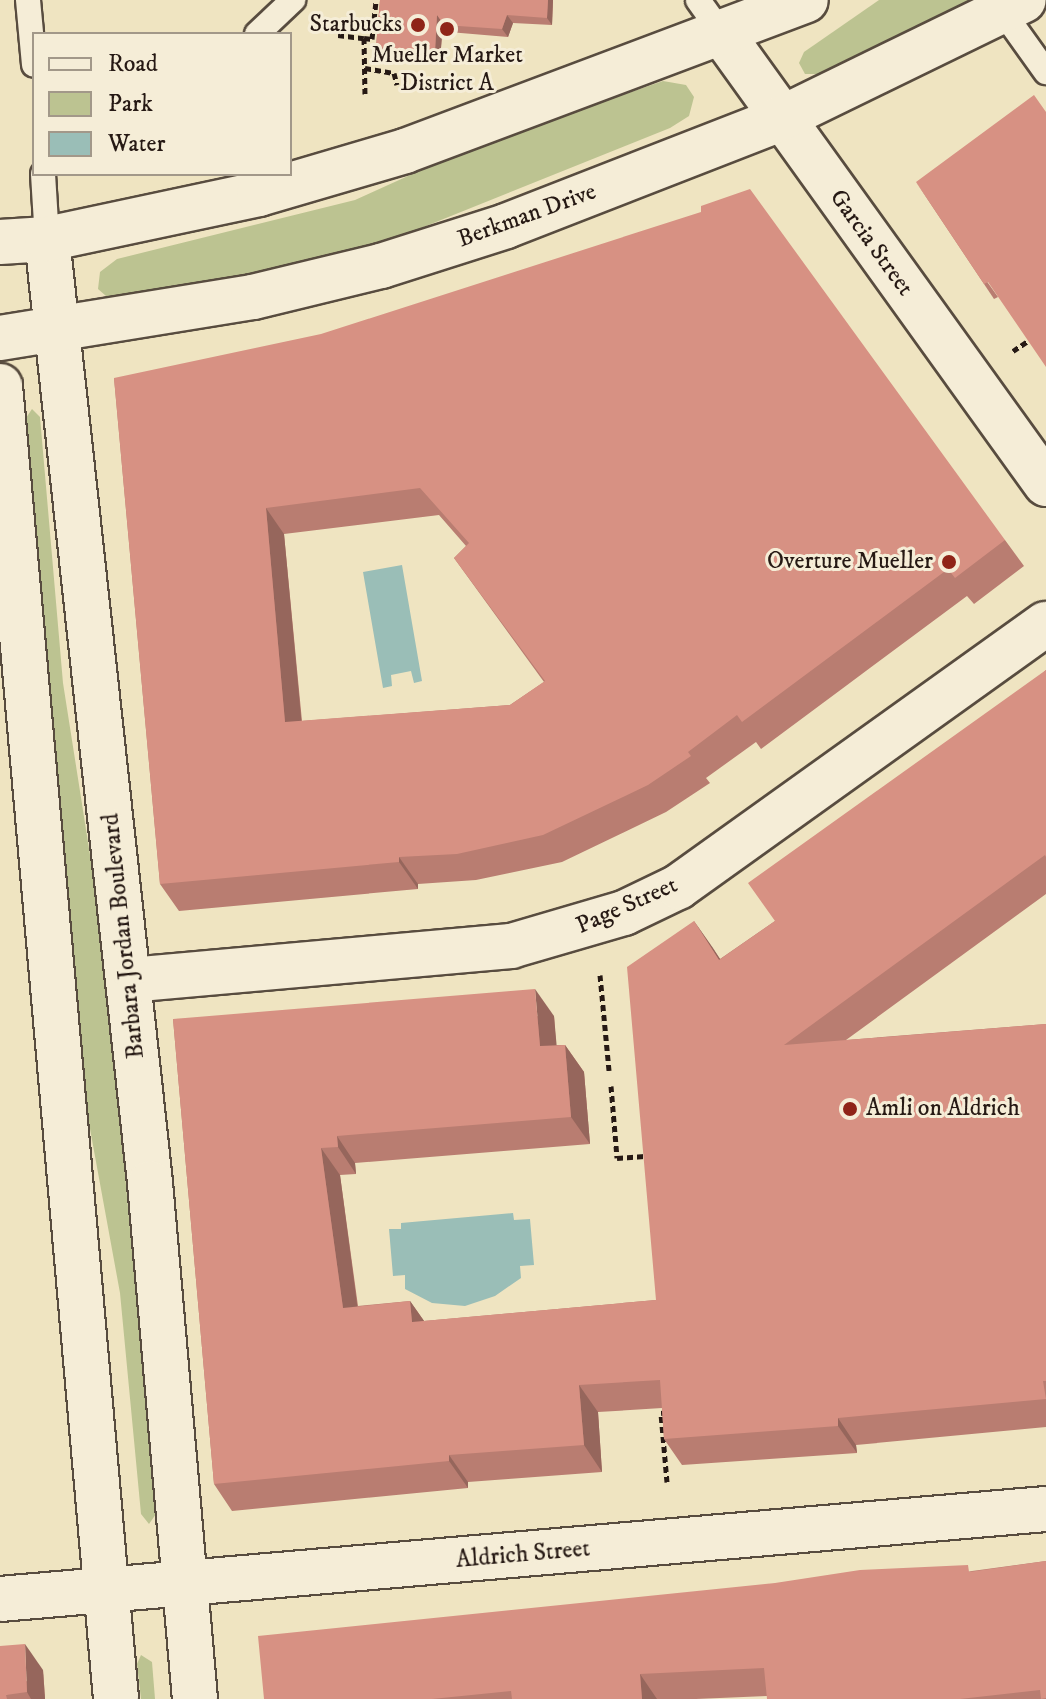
<!DOCTYPE html>
<style>
body{margin:0}
#map{position:relative;width:1046px;height:1699px;overflow:hidden;background:#efe4c1;font-family:"IM FELL DW Pica",serif}
div>[style]{position:absolute}
[style*='--x']{left:calc(var(--x)*1px);top:calc(var(--y)*1px);width:calc(var(--w)*1px);rotate:calc(var(--a)*1deg)}
.green>*{inset:0;background:#bcc391}
.water>*{inset:0;background:#9abeb7}
.path>*{height:5px;margin-top:-2.5px;transform-origin:0;background:repeating-linear-gradient(90deg,#261914 0 6px,transparent 0 10px)}
.roads{filter:drop-shadow(2px 0 #584c3f) drop-shadow(-2px 0 #584c3f) drop-shadow(0 2px #584c3f) drop-shadow(0 -2px #584c3f)}
.lane>*{height:24px;margin:-12px;padding:0 12px;transform-origin:12px;border-radius:12px;background:#f5edd7}
.street>*{height:44px;margin:-22px;padding:0 22px;transform-origin:22px;border-radius:22px;background:#f5edd7}
.secondary>*{height:44px;margin:-22px;padding:0 22px;transform-origin:22px;border-radius:22px;background:#f5edd7}
.wall>*{inset:0;background:#b97d71}
.shaded-wall>*{inset:0;background:#96665c}
.building>*{inset:0;background:#d79183}
.dots>*{width:22px;height:22px;translate:-50% -50%;box-sizing:border-box;border:4px solid #f5edd7;border-radius:50%}
span{translate:-50% -50%;white-space:nowrap;text-align:center;line-height:1.15;-webkit-text-stroke:6px #f5edd7;paint-order:stroke}
.poi-label{font-size:24px;color:#261914}
.right{translate:-100% -50%;text-align:right}
.left{translate:0 -50%;text-align:left}
.street-label{font-size:24px;color:#261914}
.legend{position:absolute;left:32px;top:32px;width:260px;height:144px;box-sizing:border-box;background:#f5edd7;border:2px solid #a29889;margin:0;padding:10px 14px;list-style:none;font-size:24px;color:#261914}
.legend li{display:flex;align-items:center;gap:16px;height:40px}
.legend b{width:40px;border:2px solid #a29889}
</style>
<div id="map">
<div class="green">
<i style="clip-path:polygon(879px 0,991px 0,825px 74px,805px 74px,799px 63px,804px 52px)"></i>
<i style="clip-path:polygon(663px 81px,686px 85px,694px 97px,689px 116px,670px 128px,339px 261px,113px 302px,98px 289px,100px 272px,117px 259px,355px 200px,472px 147px)"></i>
<i style="clip-path:polygon(32px 409px,40px 417px,63px 683px,104px 944px,156px 1514px,149px 1524px,141px 1514px,120px 1293px,88px 1118px,26px 418px)"></i>
<i style="clip-path:polygon(141px 1655px,152px 1662px,155px 1699px,141px 1699px,137px 1664px)"></i>
</div>
<div class="water">
<i style="clip-path:polygon(402px 565px,422px 681px,414px 683px,411px 671px,391px 675px,392px 686px,383px 688px,363px 572px)"></i>
<i style="clip-path:polygon(513px 1213px,514px 1220px,530px 1219px,534px 1265px,520px 1266px,521px 1278px,495px 1296px,465px 1306px,432px 1303px,405px 1289px,405px 1275px,393px 1276px,389px 1229px,401px 1229px,401px 1223px)"></i>
</div>
<div class="path">
<i style="--x:338;--y:35;--w:26;--a:7"></i>
<i style="--x:364;--y:38;--w:56;--a:89"></i>
<i style="--x:364;--y:38;--w:8;--a:7"></i>
<i style="--x:372;--y:39;--w:39;--a:-84"></i>
<i style="--x:365;--y:68;--w:29;--a:10"></i>
<i style="--x:394;--y:73;--w:12;--a:76"></i>
<i style="--x:1013;--y:351;--w:23;--a:-34"></i>
<i style="--x:600;--y:975;--w:96;--a:84.6"></i>
<i style="--x:611;--y:1086;--w:72;--a:85.2"></i>
<i style="--x:617;--y:1158;--w:28;--a:-4"></i>
<i style="--x:667;--y:1482;--w:69;--a:-95"></i>
<i style="--x:661;--y:1413;--w:7;--a:-8"></i>
</div>
<div class="roads">
<div class="lane">
<i style="--x:28;--y:0;--w:65;--a:84.7"></i>
<i style="--x:698;--y:0;--w:43;--a:54.5"></i>
<i style="--x:1003;--y:12;--w:74;--a:54.4"></i>
<i style="--x:257;--y:34;--w:50;--a:-43.4"></i>
<i style="--x:43;--y:174;--w:65;--a:86.5"></i>
</div>
<div class="street">
<i style="--x:723;--y:35;--w:553;--a:54.27"></i>
<i style="--x:130;--y:980;--w:383;--a:-5.1"></i>
<i style="--x:511;--y:946;--w:118;--a:-16.3"></i>
<i style="--x:624;--y:913;--w:60;--a:-25.7"></i>
<i style="--x:678;--y:887;--w:452;--a:-35.6"></i>
<i style="--x:0;--y:1599;--w:1050;--a:-4.92"></i>
</div>
<div class="secondary">
<i style="--x:47;--y:239;--w:950;--a:83.77"></i>
<i style="--x:150;--y:1183;--w:518;--a:85.02"></i>
<i style="--x:0;--y:242;--w:47;--a:-3.7"></i>
<i style="--x:47;--y:239;--w:217;--a:-12"></i>
<i style="--x:259;--y:194;--w:152;--a:-16.4"></i>
<i style="--x:405;--y:151;--w:428;--a:-20.6"></i>
<i style="--x:0;--y:338;--w:256;--a:-9.2"></i>
<i style="--x:253;--y:297;--w:132;--a:-13.6"></i>
<i style="--x:381;--y:266;--w:131;--a:-17.7"></i>
<i style="--x:506;--y:226;--w:294;--a:-21.3"></i>
<i style="--x:780;--y:119;--w:271;--a:-26"></i>
<i style="--x:0;--y:386;--w:1318;--a:84.95"></i>
</div>
</div>
<div class="wall">
<i style="clip-path:polygon(380px 0,553px 0,552px 25px,513px 23px,508px 37px,449px 32px,443px 23px,440px 60px,382px 55px,376px 47px)"></i>
<i style="clip-path:polygon(916px 182px,998px 297px,994px 299px)"></i>
<i style="clip-path:polygon(evenodd,114px 378px,1005px 540px,1024px 566px,974px 604px,967px 596px,761px 749px,756px 742px,706px 778px,710px 783px,666px 812px,562px 862px,476px 880px,418px 884px,418px 889px,179px 911px,160px 884px,114px 378px,439px 515px,466px 546px,454px 558px,544px 682px,510px 705px,302px 721px,284px 534px,439px 515px)"></i>
<i style="clip-path:polygon(1046px 670px,1046px 894px,846px 1040px,1046px 1024px,1046px 1427px,856px 1445px,857px 1453px,682px 1465px,664px 1439px,662px 1408px,598px 1412px,602px 1472px,468px 1482px,468px 1488px,232px 1511px,214px 1484px,173px 1019px,554px 1016px,556px 1045px,565px 1045px,584px 1072px,590px 1144px,355px 1163px,356px 1174px,340px 1175px,358px 1306px,410px 1301px,424px 1321px,656px 1300px,694px 921px,720px 959px,775px 921px)"></i>
<i style="clip-path:polygon(1046px 1561px,1046px 1699px,767px 1699px,767px 1696px,696px 1699px,264px 1699px,972px 1571px)"></i>
<i style="clip-path:polygon(43px 1670px,45px 1699px,0 1699px)"></i>
</div>
<div class="shaded-wall">
<i style="clip-path:polygon(548px 0,553px 0,552px 25px,547px 18px)"></i>
<i style="clip-path:polygon(437px 15px,443px 23px,440px 60px,435px 52px)"></i>
<i style="clip-path:polygon(507px 15px,513px 23px,508px 37px,502px 29px)"></i>
<i style="clip-path:polygon(266px 508px,284px 534px,304px 749px,285px 722px)"></i>
<i style="clip-path:polygon(399px 857px,418px 884px,418px 889px,399px 862px)"></i>
<i style="clip-path:polygon(694px 921px,713px 948px,738px 987px,719px 960px)"></i>
<i style="clip-path:polygon(535px 989px,554px 1016px,559px 1072px,540px 1046px)"></i>
<i style="clip-path:polygon(565px 1045px,584px 1072px,590px 1144px,571px 1117px)"></i>
<i style="clip-path:polygon(337px 1136px,355px 1163px,356px 1174px,338px 1147px)"></i>
<i style="clip-path:polygon(321px 1148px,340px 1175px,361px 1334px,343px 1308px)"></i>
<i style="clip-path:polygon(410px 1301px,429px 1328px,412px 1322px)"></i>
<i style="clip-path:polygon(579px 1385px,598px 1412px,602px 1472px,584px 1445px)"></i>
<i style="clip-path:polygon(838px 1418px,856px 1445px,857px 1453px,838px 1426px)"></i>
<i style="clip-path:polygon(449px 1455px,468px 1482px,468px 1488px,449px 1461px)"></i>
<i style="clip-path:polygon(25px 1644px,43px 1670px,45px 1699px,31px 1699px,27px 1692px)"></i>
<i style="clip-path:polygon(640px 1674px,657px 1699px,642px 1699px)"></i>
</div>
<div class="building">
<i style="clip-path:polygon(380px 0,548px 0,547px 18px,507px 15px,502px 29px,444px 25px,437px 15px,435px 52px,376px 47px)"></i>
<i style="clip-path:polygon(1034px 95px,1046px 112px,1046px 367px,988px 282px,984px 284px,916px 182px)"></i>
<i style="clip-path:polygon(evenodd,750px 189px,1005px 540px,955px 578px,948px 569px,742px 722px,737px 715px,688px 752px,691px 756px,648px 785px,543px 835px,457px 854px,399px 857px,399px 862px,160px 884px,114px 378px,321px 334px,701px 212px,701px 206px,750px 189px,420px 488px,469px 543px,454px 558px,545px 681px,510px 705px,285px 722px,266px 508px,420px 488px)"></i>
<i style="clip-path:polygon(1046px 670px,1046px 857px,1045px 855px,784px 1045px,1046px 1024px,1046px 1381px,1043px 1381px,1046px 1399px,838px 1418px,838px 1426px,664px 1439px,660px 1380px,579px 1385px,584px 1445px,449px 1455px,449px 1461px,214px 1484px,173px 1019px,535px 989px,540px 1046px,565px 1045px,571px 1117px,337px 1136px,338px 1147px,321px 1148px,343px 1308px,410px 1301px,412px 1322px,656px 1300px,627px 967px,694px 921px,719px 960px,775px 921px,748px 883px)"></i>
<i style="clip-path:polygon(1046px 1561px,1046px 1698px,1041px 1699px,1040px 1690px,960px 1699px,767px 1699px,764px 1668px,640px 1674px,642px 1699px,512px 1699px,511px 1691px,432px 1699px,264px 1699px,258px 1636px,775px 1583px,860px 1570px,968px 1565px,969px 1572px)"></i>
<i style="clip-path:polygon(25px 1644px,27px 1692px,6px 1695px,7px 1699px,0 1699px,0 1646px)"></i>
</div>
<div class="dots">
<i style="left:418px;top:25px;background:#8f2418"></i>
<i style="left:447px;top:29px;background:#8f2418"></i>
<i style="left:949px;top:562px;background:#8f2418"></i>
<i style="left:850px;top:1109px;background:#8f2418"></i>
</div>
<div class="poi-label">
<span class="right" style="left:402px;top:25px">Starbucks</span>
<span style="left:447px;top:70px">Mueller Market<br>District A</span>
<span class="right" style="left:933px;top:562px">Overture Mueller</span>
<span class="left" style="left:866px;top:1109px">Amli on Aldrich</span>
</div>
<div class="street-label">
<span style="left:527px;top:216px;rotate:-20deg">Berkman Drive</span>
<span style="left:871px;top:243px;rotate:54deg">Garcia Street</span>
<span style="left:627px;top:906px;rotate:-24deg">Page Street</span>
<span style="left:124px;top:936px;rotate:-96deg">Barbara Jordan Boulevard</span>
<span style="left:523px;top:1555px;rotate:-5deg">Aldrich Street</span>
</div>
<ul class="legend">
<li><b style="height:10px;background:#f5edd7"></b>Road</li>
<li><b style="height:22px;background:#bcc391"></b>Park</li>
<li><b style="height:22px;background:#9abeb7"></b>Water</li>
</ul>
</div>
